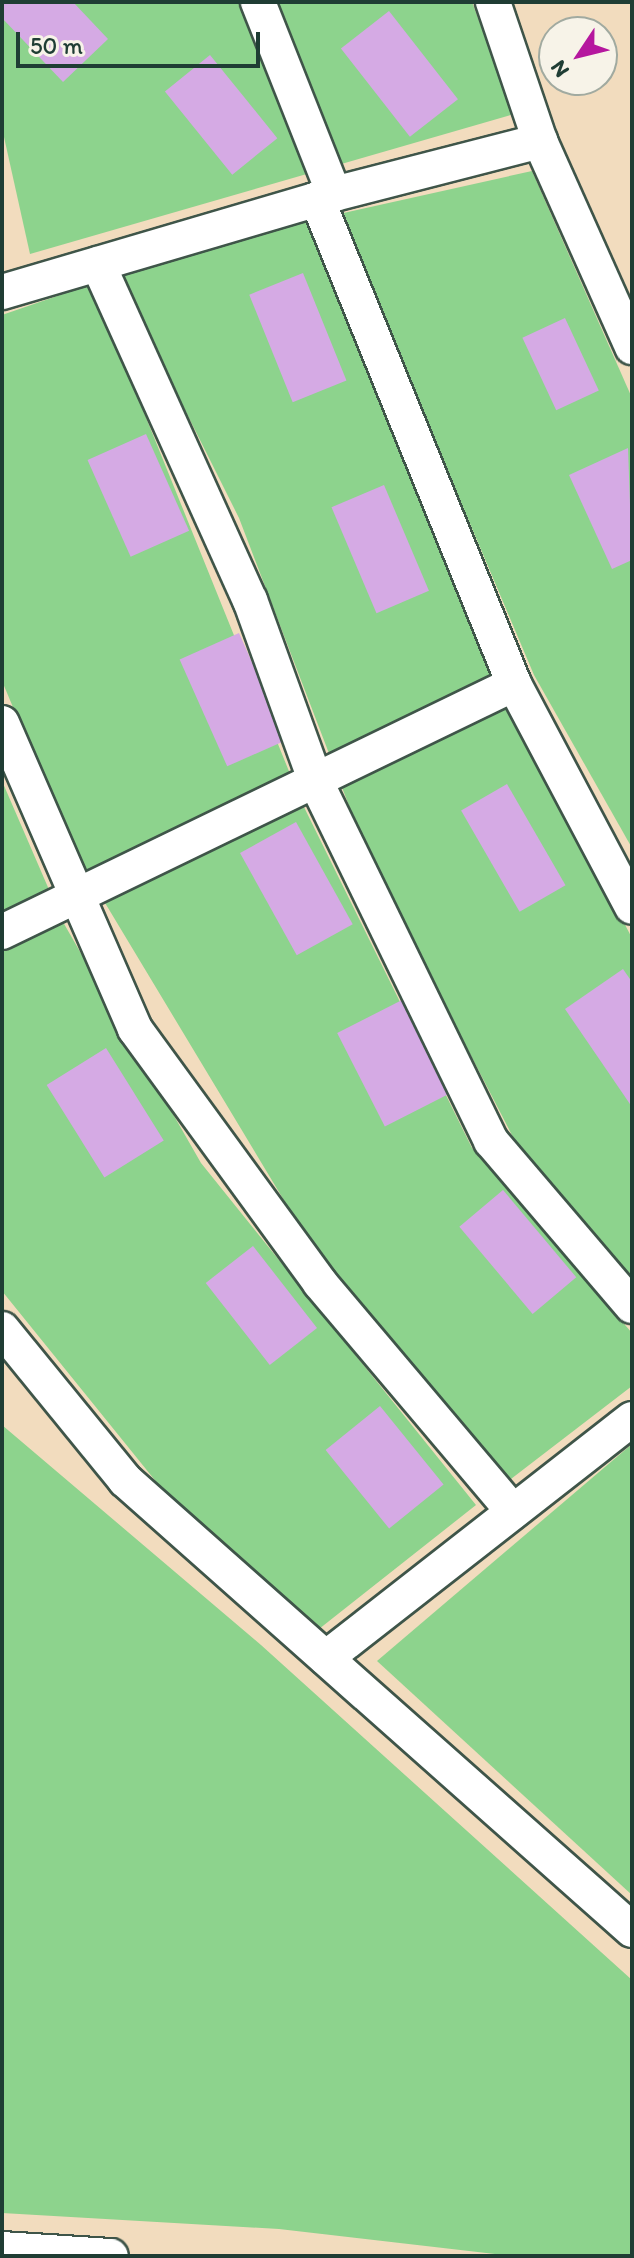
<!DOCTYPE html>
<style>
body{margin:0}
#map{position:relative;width:634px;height:2258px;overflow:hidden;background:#f2dcbe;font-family:Itim,sans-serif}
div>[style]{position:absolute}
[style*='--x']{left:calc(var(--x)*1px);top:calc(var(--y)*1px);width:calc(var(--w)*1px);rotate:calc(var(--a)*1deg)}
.green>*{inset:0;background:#8dd38d}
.building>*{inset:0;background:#d5aae4;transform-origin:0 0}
.roads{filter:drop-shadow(2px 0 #3f5549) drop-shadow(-2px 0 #3f5549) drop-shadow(0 2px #3f5549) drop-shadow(0 -2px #3f5549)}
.minor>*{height:34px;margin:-17px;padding:0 17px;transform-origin:17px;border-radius:17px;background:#fff}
span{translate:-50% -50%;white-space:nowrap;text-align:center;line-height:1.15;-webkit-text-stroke:7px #f7f3e8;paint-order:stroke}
.frame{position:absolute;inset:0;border:4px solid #1f3d34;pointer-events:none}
.north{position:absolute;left:538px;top:16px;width:80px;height:80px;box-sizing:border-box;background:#f7f3e8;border:2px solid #a1aaa0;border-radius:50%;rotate:235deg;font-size:22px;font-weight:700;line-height:32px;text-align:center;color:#1f3d34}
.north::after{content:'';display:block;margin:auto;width:28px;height:36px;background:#b5179e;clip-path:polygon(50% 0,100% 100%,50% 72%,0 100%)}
.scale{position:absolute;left:16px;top:32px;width:244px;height:36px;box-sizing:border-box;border:4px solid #1f3d34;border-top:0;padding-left:10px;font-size:24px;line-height:28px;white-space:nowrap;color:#1f3d34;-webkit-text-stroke:6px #f7f3e8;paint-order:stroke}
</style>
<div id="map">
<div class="green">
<i style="clip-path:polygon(2px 2px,472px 2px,514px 114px,30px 254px,2px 128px)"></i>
<i style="clip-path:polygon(532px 171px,632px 398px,632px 848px,534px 675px,339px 214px)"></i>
<i style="clip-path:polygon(311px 219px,509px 705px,632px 938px,632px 1280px,515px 1141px,369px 858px,239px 518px,118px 276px)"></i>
<i style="clip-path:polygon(92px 284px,301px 801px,472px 1148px,632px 1333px,632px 1386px,507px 1482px,303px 1232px,72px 848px,2px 681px,2px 315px)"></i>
<i style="clip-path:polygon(2px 781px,63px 922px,201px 1163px,476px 1505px,319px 1629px,158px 1484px,2px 1291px)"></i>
<i style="clip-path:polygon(2px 1425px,261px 1645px,632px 1980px,632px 2256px,512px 2256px,279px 2229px,2px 2213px)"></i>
<i style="clip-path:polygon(632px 1444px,632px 1895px,377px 1661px)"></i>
</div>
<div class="building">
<i style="clip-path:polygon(2px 2px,73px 2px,108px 39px,63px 82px,2px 18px)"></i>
<i style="left:389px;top:11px;width:112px;height:61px;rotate:52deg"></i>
<i style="left:210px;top:55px;width:107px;height:58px;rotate:51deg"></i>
<i style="left:303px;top:273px;width:116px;height:58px;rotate:68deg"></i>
<i style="left:565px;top:318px;width:80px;height:47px;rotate:65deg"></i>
<i style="left:146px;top:434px;width:106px;height:64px;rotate:66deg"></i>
<i style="clip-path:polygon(628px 448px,632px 560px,612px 569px,569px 475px)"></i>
<i style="left:384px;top:485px;width:115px;height:57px;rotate:67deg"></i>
<i style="left:239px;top:633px;width:117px;height:65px;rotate:66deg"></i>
<i style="left:507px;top:784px;width:117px;height:53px;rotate:60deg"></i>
<i style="left:296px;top:822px;width:117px;height:64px;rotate:61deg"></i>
<i style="clip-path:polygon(623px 969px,632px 982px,632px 1107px,565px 1009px)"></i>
<i style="left:404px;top:999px;width:105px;height:75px;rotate:63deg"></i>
<i style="left:106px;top:1048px;width:109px;height:70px;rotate:58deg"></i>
<i style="left:503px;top:1190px;width:114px;height:57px;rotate:50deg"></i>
<i style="left:253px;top:1246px;width:104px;height:60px;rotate:52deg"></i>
<i style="left:380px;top:1406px;width:101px;height:70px;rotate:51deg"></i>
</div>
<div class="roads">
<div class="minor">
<i style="--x:258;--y:2;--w:206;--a:68.4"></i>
<i style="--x:493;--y:2;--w:147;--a:71.3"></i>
<i style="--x:540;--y:141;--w:226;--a:65.9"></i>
<i style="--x:317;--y:199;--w:523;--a:67.89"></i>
<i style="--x:514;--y:684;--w:252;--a:62.1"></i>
<i style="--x:98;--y:264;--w:369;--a:65.7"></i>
<i style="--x:250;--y:600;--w:191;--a:70.1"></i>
<i style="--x:315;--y:780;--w:402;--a:64"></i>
<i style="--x:491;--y:1141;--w:217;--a:49.5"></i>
<i style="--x:2;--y:292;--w:346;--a:-16.4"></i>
<i style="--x:334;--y:194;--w:213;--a:-14.4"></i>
<i style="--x:2;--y:723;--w:334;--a:66.5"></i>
<i style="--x:135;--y:1029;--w:314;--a:53.9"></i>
<i style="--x:320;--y:1283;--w:299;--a:49.8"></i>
<i style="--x:2;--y:932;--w:569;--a:-25.84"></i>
<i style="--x:2;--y:1329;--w:195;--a:50.8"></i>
<i style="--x:125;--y:1480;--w:678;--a:41.59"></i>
<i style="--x:326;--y:1658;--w:388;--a:-38"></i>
<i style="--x:2;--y:2249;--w:109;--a:3.7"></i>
</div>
</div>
<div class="frame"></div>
<div class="north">N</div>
<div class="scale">50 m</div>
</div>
